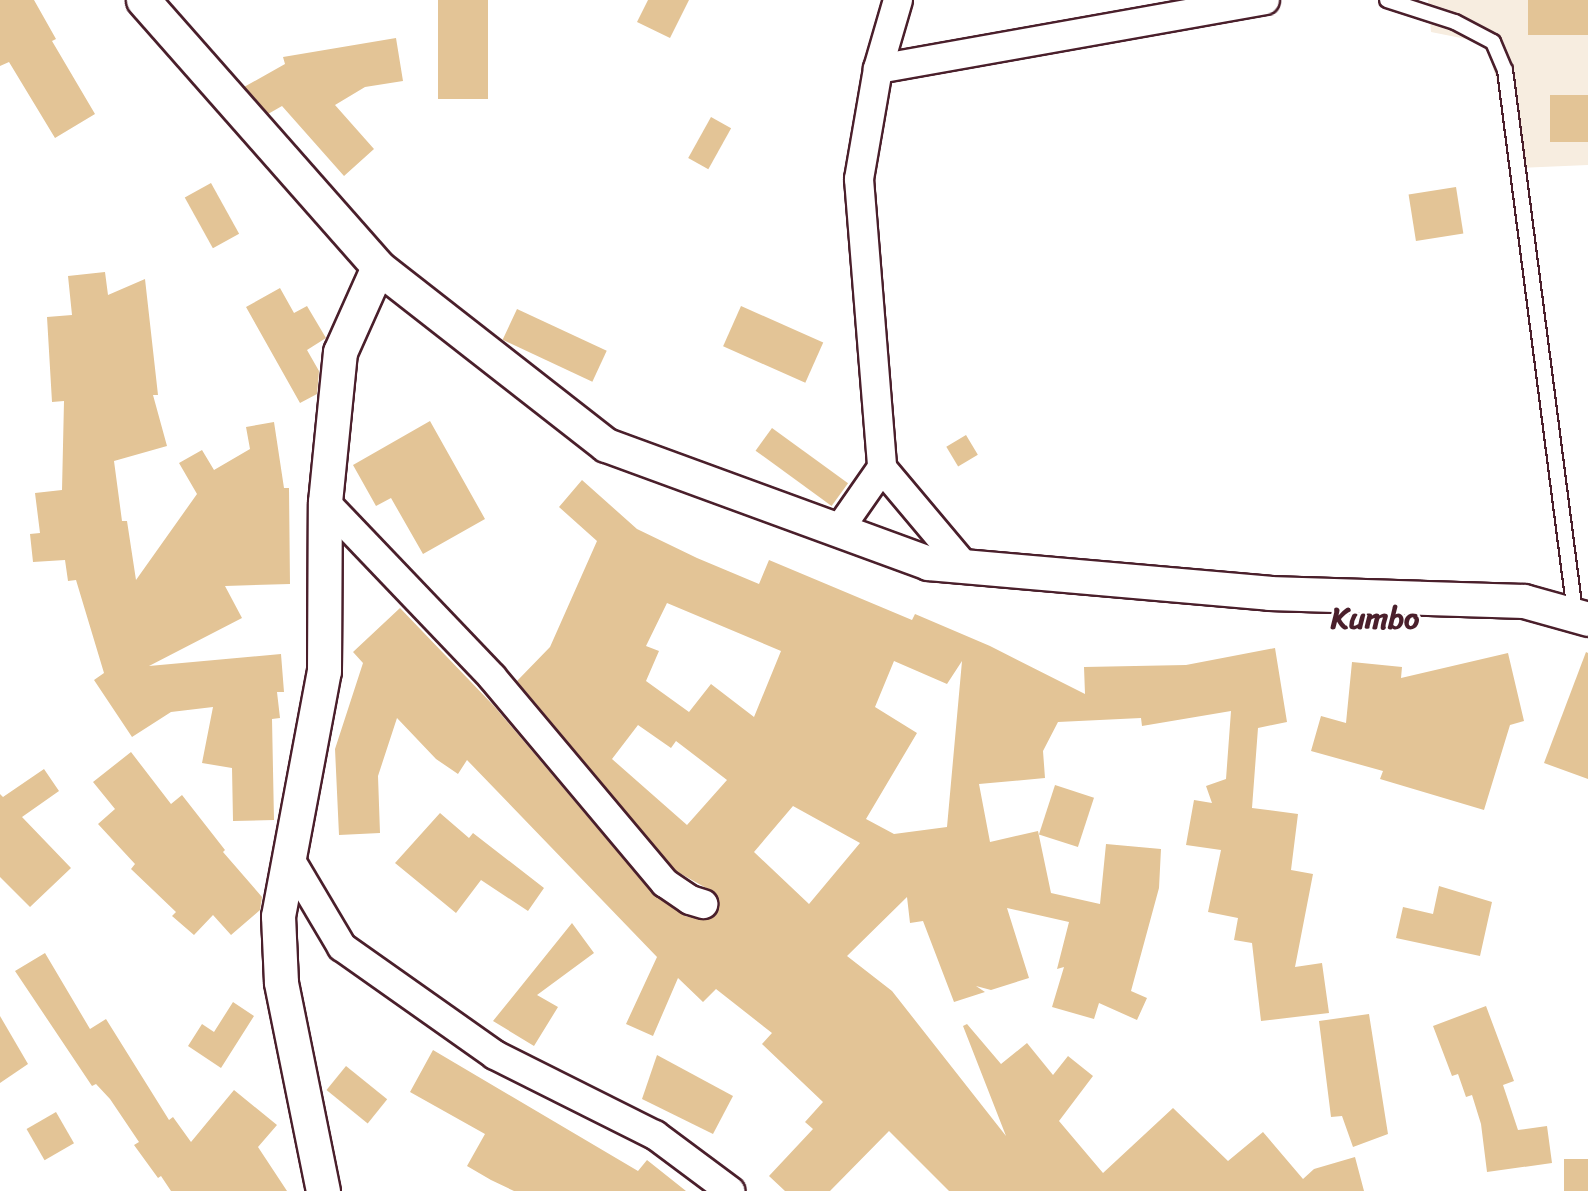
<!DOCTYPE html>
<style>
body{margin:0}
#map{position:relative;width:1588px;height:1191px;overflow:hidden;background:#fff;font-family:Sriracha,sans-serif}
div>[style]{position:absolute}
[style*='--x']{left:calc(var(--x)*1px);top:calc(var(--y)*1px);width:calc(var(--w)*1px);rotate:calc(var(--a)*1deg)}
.built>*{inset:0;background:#f7ede0}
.building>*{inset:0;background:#e3c496;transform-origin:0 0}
.roads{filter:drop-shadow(2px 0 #4a1f2b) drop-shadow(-2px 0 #4a1f2b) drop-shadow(0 2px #4a1f2b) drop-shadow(0 -2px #4a1f2b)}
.service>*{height:14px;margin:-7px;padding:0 7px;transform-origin:7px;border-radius:7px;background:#fff}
.minor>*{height:28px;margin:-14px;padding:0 14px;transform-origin:14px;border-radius:14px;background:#fff}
.tertiary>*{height:33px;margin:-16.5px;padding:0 16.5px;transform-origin:16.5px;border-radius:16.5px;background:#fff}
.secondary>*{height:33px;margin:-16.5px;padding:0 16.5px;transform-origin:16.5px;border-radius:16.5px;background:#fff}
span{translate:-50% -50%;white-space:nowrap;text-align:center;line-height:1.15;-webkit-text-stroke:5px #fff;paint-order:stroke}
.town-label{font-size:30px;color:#4a1f2b;font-weight:700}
</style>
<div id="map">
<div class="built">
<i style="clip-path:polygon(1428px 0,1588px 0,1588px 165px,1521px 168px,1486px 43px,1431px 32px)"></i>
</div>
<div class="building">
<i style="clip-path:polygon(0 0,34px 0,56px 39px,52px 41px,95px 114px,55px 138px,9px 62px,0 66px)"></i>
<i style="left:438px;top:0;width:50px;height:99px"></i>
<i style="clip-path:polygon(648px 0,689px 0,670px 38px,637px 22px)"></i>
<i style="left:1528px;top:0;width:60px;height:35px"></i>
<i style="clip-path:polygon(396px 38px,403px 81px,365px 87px,335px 105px,374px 149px,344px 176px,282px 106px,268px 114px,244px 87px,285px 64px,283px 57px)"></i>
<i style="left:1588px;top:95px;width:47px;height:38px;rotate:90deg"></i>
<i style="left:711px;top:117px;width:23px;height:47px;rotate:29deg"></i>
<i style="left:211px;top:183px;width:58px;height:30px;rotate:61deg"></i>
<i style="left:1456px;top:187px;width:47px;height:48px;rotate:81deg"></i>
<i style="clip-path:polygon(105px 272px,108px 295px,145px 279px,158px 395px,153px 395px,167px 446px,114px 461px,122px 521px,127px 521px,136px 580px,197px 494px,179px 463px,202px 450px,214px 470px,250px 449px,246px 427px,274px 422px,284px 488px,289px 488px,290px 584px,225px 586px,242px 618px,149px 666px,281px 654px,284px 692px,277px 692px,280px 718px,272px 719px,274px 820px,233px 821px,232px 768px,202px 763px,213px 707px,171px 712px,132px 737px,94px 680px,104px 673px,76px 580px,68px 581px,65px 560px,33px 562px,30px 534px,40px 533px,35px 493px,62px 490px,64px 401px,52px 402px,47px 317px,72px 315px,68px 276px)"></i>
<i style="clip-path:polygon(280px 288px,294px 313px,307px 306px,326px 338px,307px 350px,319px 371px,317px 394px,300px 403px,246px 307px)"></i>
<i style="left:741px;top:306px;width:90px;height:44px;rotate:24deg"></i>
<i style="left:517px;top:309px;width:99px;height:34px;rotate:25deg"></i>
<i style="clip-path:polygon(430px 421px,485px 519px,423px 554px,391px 498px,376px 506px,353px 465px)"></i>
<i style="left:772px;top:428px;width:94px;height:28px;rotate:36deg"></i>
<i style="left:966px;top:435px;width:23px;height:23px;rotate:59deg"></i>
<i style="clip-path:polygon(evenodd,582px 480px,637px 529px,697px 558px,759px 584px,769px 560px,912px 620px,915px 614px,990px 646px,1085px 694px,1084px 667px,1186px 665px,1275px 648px,1287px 722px,1258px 728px,1252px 808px,1298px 814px,1291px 870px,1313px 874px,1295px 967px,1322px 963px,1329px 1013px,1261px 1021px,1252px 943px,1234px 940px,1238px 918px,1208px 912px,1221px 850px,1186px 845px,1194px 800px,1212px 803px,1206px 786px,1226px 779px,1231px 711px,1142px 726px,1141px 718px,1058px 722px,1043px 751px,1045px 778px,979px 784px,990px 842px,1038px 831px,1051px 893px,1100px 904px,1106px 844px,1161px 849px,1159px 888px,1131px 991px,1147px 998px,1137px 1020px,1099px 1003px,1094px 1019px,1052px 1007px,1064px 967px,1057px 969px,1069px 922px,1007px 908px,1029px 978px,991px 990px,976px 986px,985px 992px,954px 1002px,923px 921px,910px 923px,907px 897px,847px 956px,892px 991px,1006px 1136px,963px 1026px,967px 1024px,1001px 1064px,1027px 1043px,1053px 1075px,1068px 1056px,1093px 1076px,1059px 1121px,1103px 1173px,1173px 1108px,1228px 1161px,1263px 1132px,1303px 1179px,1314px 1169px,1355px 1157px,1364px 1191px,949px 1191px,889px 1131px,830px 1191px,785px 1191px,769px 1176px,813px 1129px,805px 1122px,823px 1102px,762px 1044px,772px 1033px,716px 989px,703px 1002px,678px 978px,653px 1036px,626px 1024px,657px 957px,467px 760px,458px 774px,436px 759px,397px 718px,378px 776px,380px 833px,339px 835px,335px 749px,363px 663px,353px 652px,400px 608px,494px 706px,653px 894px,685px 916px,706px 920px,715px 916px,719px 908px,715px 893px,676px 871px,517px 681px,550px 647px,597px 541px,559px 507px,582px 480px,667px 603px,781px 651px,754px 717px,711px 684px,689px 712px,646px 681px,659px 651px,646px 646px,667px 603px,582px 480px,894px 661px,947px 684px,962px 661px,947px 827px,894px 834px,866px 819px,917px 733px,875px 707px,894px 661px,582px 480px,638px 725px,671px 748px,676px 741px,727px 780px,687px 825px,612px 759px,638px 725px,582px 480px,793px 806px,860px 843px,809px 904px,754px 852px,793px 806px)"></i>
<i style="clip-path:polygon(1586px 652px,1588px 653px,1588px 779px,1544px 763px)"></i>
<i style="clip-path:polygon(1508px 653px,1524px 721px,1510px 725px,1484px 810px,1380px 779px,1383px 771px,1311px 751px,1321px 716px,1346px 723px,1352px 662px,1402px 667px,1401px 678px)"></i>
<i style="clip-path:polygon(131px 752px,171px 804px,182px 795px,225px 850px,223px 852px,262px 897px,260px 910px,231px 935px,213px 915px,194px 935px,172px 916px,176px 912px,131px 869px,135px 864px,98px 824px,115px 809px,93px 782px)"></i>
<i style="clip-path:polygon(44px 769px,59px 791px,22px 817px,71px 868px,30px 907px,0 877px,0 794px,3px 797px)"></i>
<i style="left:1055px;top:785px;width:41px;height:52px;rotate:18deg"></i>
<i style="clip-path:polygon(440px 813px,469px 838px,473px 833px,544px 888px,528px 911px,481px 880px,456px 913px,395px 863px)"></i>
<i style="clip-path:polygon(1439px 886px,1492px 902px,1480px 956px,1396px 938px,1403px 907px,1433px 914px)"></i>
<i style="clip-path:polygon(572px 923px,594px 953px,537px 995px,558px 1007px,534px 1046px,493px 1021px)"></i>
<i style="clip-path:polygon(45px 953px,90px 1029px,106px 1019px,169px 1120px,173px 1117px,191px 1142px,234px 1090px,277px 1125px,258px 1147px,287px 1191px,171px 1191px,161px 1176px,158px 1178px,134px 1145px,139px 1142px,110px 1099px,96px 1084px,92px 1086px,15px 971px)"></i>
<i style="clip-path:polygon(233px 1002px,254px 1016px,221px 1068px,188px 1046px,202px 1024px,214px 1032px)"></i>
<i style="clip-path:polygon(1486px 1006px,1514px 1081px,1503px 1085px,1518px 1130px,1547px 1126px,1552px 1163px,1487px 1172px,1481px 1124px,1472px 1095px,1466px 1097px,1458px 1074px,1452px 1076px,1433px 1026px)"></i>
<i style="clip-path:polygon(1369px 1014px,1388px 1134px,1353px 1147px,1342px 1116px,1331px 1117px,1319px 1021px)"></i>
<i style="clip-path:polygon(0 1016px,28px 1064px,0 1083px)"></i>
<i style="clip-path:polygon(433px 1050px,638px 1171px,647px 1160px,686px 1191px,514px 1191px,491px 1180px,467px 1166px,485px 1134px,410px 1092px)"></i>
<i style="clip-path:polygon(657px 1055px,733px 1096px,713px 1134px,642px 1099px)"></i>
<i style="left:346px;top:1066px;width:53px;height:31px;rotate:39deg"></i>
<i style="left:56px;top:1112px;width:36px;height:34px;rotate:60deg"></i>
<i style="left:1588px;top:1159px;width:32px;height:24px;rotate:90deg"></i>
</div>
<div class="roads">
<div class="service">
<i style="--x:1387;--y:0;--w:71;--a:17.9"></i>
<i style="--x:1455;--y:22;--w:43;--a:27.8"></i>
<i style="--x:1493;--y:42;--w:30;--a:67"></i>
<i style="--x:1505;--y:70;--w:547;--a:82.65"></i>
</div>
<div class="minor">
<i style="--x:898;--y:0;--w:72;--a:106.2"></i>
<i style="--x:878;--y:69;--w:112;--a:99.8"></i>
<i style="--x:859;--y:179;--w:290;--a:85.4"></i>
<i style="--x:882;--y:468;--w:131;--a:50"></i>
<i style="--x:878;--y:69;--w:393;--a:-10.1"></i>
<i style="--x:325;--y:502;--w:242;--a:46.3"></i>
<i style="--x:492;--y:677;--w:269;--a:50"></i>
<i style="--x:665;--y:883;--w:30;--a:34"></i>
<i style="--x:690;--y:900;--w:14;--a:17"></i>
<i style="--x:838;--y:531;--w:77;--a:-55.1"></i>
<i style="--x:291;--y:861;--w:100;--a:59.3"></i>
<i style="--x:342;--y:947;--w:187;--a:35.2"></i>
<i style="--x:495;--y:1055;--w:179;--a:26.6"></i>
<i style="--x:655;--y:1135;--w:94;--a:36.7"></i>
</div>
<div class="tertiary">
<i style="--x:323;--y:1191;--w:213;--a:-101.4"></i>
<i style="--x:281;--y:982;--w:66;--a:-92.6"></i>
<i style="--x:278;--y:916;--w:249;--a:-79.4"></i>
<i style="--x:324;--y:671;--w:169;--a:-89.7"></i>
<i style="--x:325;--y:502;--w:151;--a:-84.3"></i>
<i style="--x:340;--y:352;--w:93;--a:-65.9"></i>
</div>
<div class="secondary">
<i style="--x:143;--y:0;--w:356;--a:48.6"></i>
<i style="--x:378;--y:267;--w:289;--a:38"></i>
<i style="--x:606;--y:445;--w:343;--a:20.1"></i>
<i style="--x:928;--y:563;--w:342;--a:5"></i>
<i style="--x:1269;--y:593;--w:255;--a:1.8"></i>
<i style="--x:1524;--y:601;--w:66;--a:15.7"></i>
</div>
</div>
<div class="town-label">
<span style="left:1375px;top:618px">Kumbo</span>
</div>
</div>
